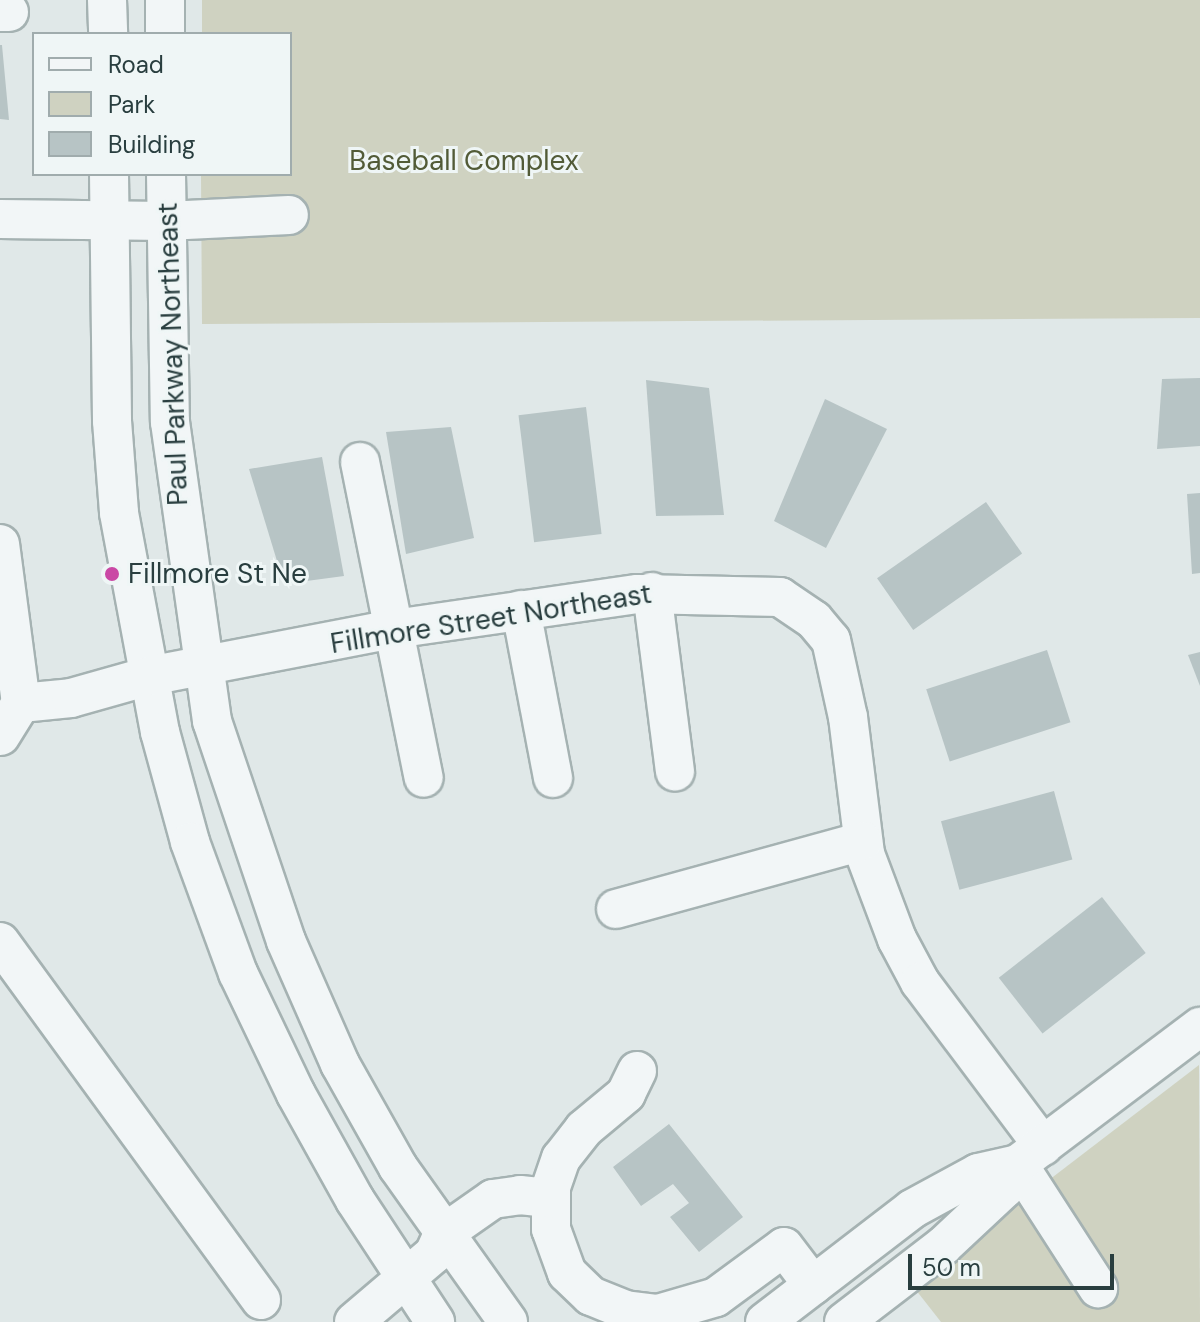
<!DOCTYPE html>
<style>
body{margin:0}
#map{position:relative;width:1200px;height:1322px;overflow:hidden;background:#e0e8e8;font-family:"DM Sans",sans-serif}
div>[style]{position:absolute}
[style*='--x']{left:calc(var(--x)*1px);top:calc(var(--y)*1px);width:calc(var(--w)*1px);rotate:calc(var(--a)*1deg)}
.green>*{inset:0;background:#cfd2c1}
.building>*{inset:0;background:#b7c4c5;transform-origin:0 0}
.roads{filter:drop-shadow(2px 0 #a5b2b2) drop-shadow(-2px 0 #a5b2b2) drop-shadow(0 2px #a5b2b2) drop-shadow(0 -2px #a5b2b2)}
.minor>*{height:38px;margin:-19px;padding:0 19px;transform-origin:19px;border-radius:19px;background:#f2f6f7}
.dots>*{width:22px;height:22px;translate:-50% -50%;box-sizing:border-box;border:4px solid #eff6f6;border-radius:50%}
span{translate:-50% -50%;white-space:nowrap;text-align:center;line-height:1.15;-webkit-text-stroke:6px #eff6f6;paint-order:stroke}
.park-label{font-size:28px;color:#525b37}
.street-label{font-size:28px;color:#293e3f}
.poi-label{font-size:28px;color:#293e3f}
.left{translate:0 -50%;text-align:left}
.legend{position:absolute;left:32px;top:32px;width:260px;height:144px;box-sizing:border-box;background:#eff6f6;border:2px solid #a0acad;margin:0;padding:10px 14px;list-style:none;font-size:24px;color:#293e3f}
.legend li{display:flex;align-items:center;gap:16px;height:40px}
.legend b{width:40px;border:2px solid #a0acad}
.scale{position:absolute;left:908px;top:1254px;width:206px;height:36px;box-sizing:border-box;border:4px solid #293e3f;border-top:0;padding-left:10px;font-size:24px;line-height:28px;white-space:nowrap;color:#293e3f;-webkit-text-stroke:6px #eff6f6;paint-order:stroke}
</style>
<div id="map">
<div class="green">
<i style="clip-path:polygon(202px 0,1200px 0,1200px 318px,202px 324px,201px 174px,290px 174px,290px 34px,202px 34px)"></i>
<i style="clip-path:polygon(1199px 1065px,1200px 1322px,941px 1322px,912px 1285px)"></i>
</div>
<div class="building">
<i style="clip-path:polygon(0 45px,2px 45px,9px 120px,0 119px)"></i>
<i style="clip-path:polygon(1200px 378px,1200px 446px,1157px 449px,1162px 379px)"></i>
<i style="clip-path:polygon(646px 380px,709px 388px,724px 515px,656px 516px)"></i>
<i style="clip-path:polygon(825px 399px,887px 429px,826px 548px,774px 521px)"></i>
<i style="left:586px;top:407px;width:128px;height:68px;rotate:83deg"></i>
<i style="clip-path:polygon(451px 427px,474px 538px,406px 554px,386px 432px)"></i>
<i style="clip-path:polygon(322px 457px,344px 576px,284px 584px,249px 469px)"></i>
<i style="clip-path:polygon(1200px 493px,1200px 573px,1192px 574px,1187px 494px)"></i>
<i style="left:986px;top:502px;width:63px;height:133px;rotate:55deg"></i>
<i style="left:1047px;top:650px;width:76px;height:127px;rotate:72deg"></i>
<i style="clip-path:polygon(1200px 652px,1200px 686px,1188px 655px)"></i>
<i style="left:1054px;top:791px;width:71px;height:117px;rotate:75deg"></i>
<i style="left:1102px;top:897px;width:71px;height:131px;rotate:52deg"></i>
<i style="clip-path:polygon(669px 1124px,743px 1217px,699px 1252px,670px 1217px,689px 1203px,673px 1184px,641px 1206px,613px 1167px)"></i>
</div>
<div class="roads">
<div class="minor">
<i style="--x:107;--y:0;--w:34;--a:88"></i>
<i style="--x:165;--y:0;--w:34;--a:90"></i>
<i style="--x:0;--y:12;--w:9;--a:0"></i>
<i style="--x:109;--y:174;--w:247;--a:89.3"></i>
<i style="--x:112;--y:421;--w:92;--a:85.6"></i>
<i style="--x:119;--y:513;--w:223;--a:79.4"></i>
<i style="--x:160;--y:732;--w:114;--a:74.7"></i>
<i style="--x:190;--y:842;--w:140;--a:69.9"></i>
<i style="--x:238;--y:973;--w:134;--a:64.4"></i>
<i style="--x:296;--y:1094;--w:121;--a:60.9"></i>
<i style="--x:355;--y:1200;--w:146;--a:56.7"></i>
<i style="--x:166;--y:174;--w:248;--a:89.1"></i>
<i style="--x:170;--y:422;--w:302;--a:82"></i>
<i style="--x:212;--y:721;--w:232;--a:71.4"></i>
<i style="--x:286;--y:941;--w:134;--a:66.3"></i>
<i style="--x:340;--y:1064;--w:118;--a:60.6"></i>
<i style="--x:398;--y:1167;--w:190;--a:54.6"></i>
<i style="--x:0;--y:219;--w:166;--a:0.7"></i>
<i style="--x:166;--y:221;--w:123;--a:-2.8"></i>
<i style="--x:360;--y:462;--w:322;--a:78.6"></i>
<i style="--x:0;--y:544;--w:160;--a:82.5"></i>
<i style="--x:21;--y:703;--w:39;--a:122"></i>
<i style="--x:652;--y:592;--w:181;--a:82.7"></i>
<i style="--x:521;--y:610;--w:171;--a:79.2"></i>
<i style="--x:21;--y:703;--w:50;--a:-5.7"></i>
<i style="--x:71;--y:698;--w:81;--a:-15.8"></i>
<i style="--x:149;--y:676;--w:249;--a:-10.9"></i>
<i style="--x:394;--y:629;--w:246;--a:-8.2"></i>
<i style="--x:638;--y:594;--w:142;--a:1.2"></i>
<i style="--x:780;--y:597;--w:41;--a:34.1"></i>
<i style="--x:814;--y:620;--w:26;--a:50"></i>
<i style="--x:831;--y:640;--w:79;--a:77.6"></i>
<i style="--x:848;--y:717;--w:138;--a:82.9"></i>
<i style="--x:865;--y:854;--w:91;--a:69.4"></i>
<i style="--x:897;--y:939;--w:49;--a:61.9"></i>
<i style="--x:920;--y:982;--w:205;--a:53.1"></i>
<i style="--x:616;--y:909;--w:256;--a:-15.4"></i>
<i style="--x:0;--y:942;--w:443;--a:53.9"></i>
<i style="--x:637;--y:1071;--w:25;--a:116"></i>
<i style="--x:626;--y:1094;--w:55;--a:140.2"></i>
<i style="--x:584;--y:1129;--w:37;--a:128"></i>
<i style="--x:561;--y:1158;--w:31;--a:109"></i>
<i style="--x:551;--y:1187;--w:42;--a:90"></i>
<i style="--x:551;--y:1229;--w:47;--a:70"></i>
<i style="--x:567;--y:1273;--w:33;--a:44"></i>
<i style="--x:591;--y:1296;--w:37;--a:22"></i>
<i style="--x:625;--y:1310;--w:33;--a:7"></i>
<i style="--x:658;--y:1314;--w:60;--a:-16.3"></i>
<i style="--x:716;--y:1297;--w:84;--a:-36.3"></i>
<i style="--x:784;--y:1247;--w:48;--a:52.7"></i>
<i style="--x:1018;--y:1164;--w:148;--a:57.2"></i>
<i style="--x:354;--y:1322;--w:105;--a:-40.4"></i>
<i style="--x:434;--y:1254;--w:22;--a:-66"></i>
<i style="--x:443;--y:1234;--w:61;--a:-35"></i>
<i style="--x:493;--y:1199;--w:27;--a:-8"></i>
<i style="--x:520;--y:1195;--w:31;--a:6"></i>
<i style="--x:765;--y:1322;--w:185;--a:-37.5"></i>
<i style="--x:912;--y:1209;--w:75;--a:-28.6"></i>
<i style="--x:978;--y:1173;--w:41;--a:-12.7"></i>
<i style="--x:1018;--y:1164;--w:228;--a:-37"></i>
<i style="--x:844;--y:1322;--w:125;--a:-37.5"></i>
<i style="--x:943;--y:1246;--w:85;--a:-43.1"></i>
<i style="--x:1005;--y:1188;--w:27;--a:-62"></i>
</div>
</div>
<div class="dots">
<i style="left:112px;top:574px;background:#ca48a5"></i>
</div>
<div class="park-label">
<span style="left:464px;top:161px">Baseball Complex</span>
</div>
<div class="street-label">
<span style="left:173px;top:354px;rotate:-92deg">Paul Parkway Northeast</span>
<span style="left:491px;top:619px;rotate:-9deg">Fillmore Street Northeast</span>
</div>
<div class="poi-label">
<span class="left" style="left:128px;top:574px">Fillmore St Ne</span>
</div>
<ul class="legend">
<li><b style="height:10px;background:#f2f6f7"></b>Road</li>
<li><b style="height:22px;background:#cfd2c1"></b>Park</li>
<li><b style="height:22px;background:#b7c4c5"></b>Building</li>
</ul>
<div class="scale">50 m</div>
</div>
